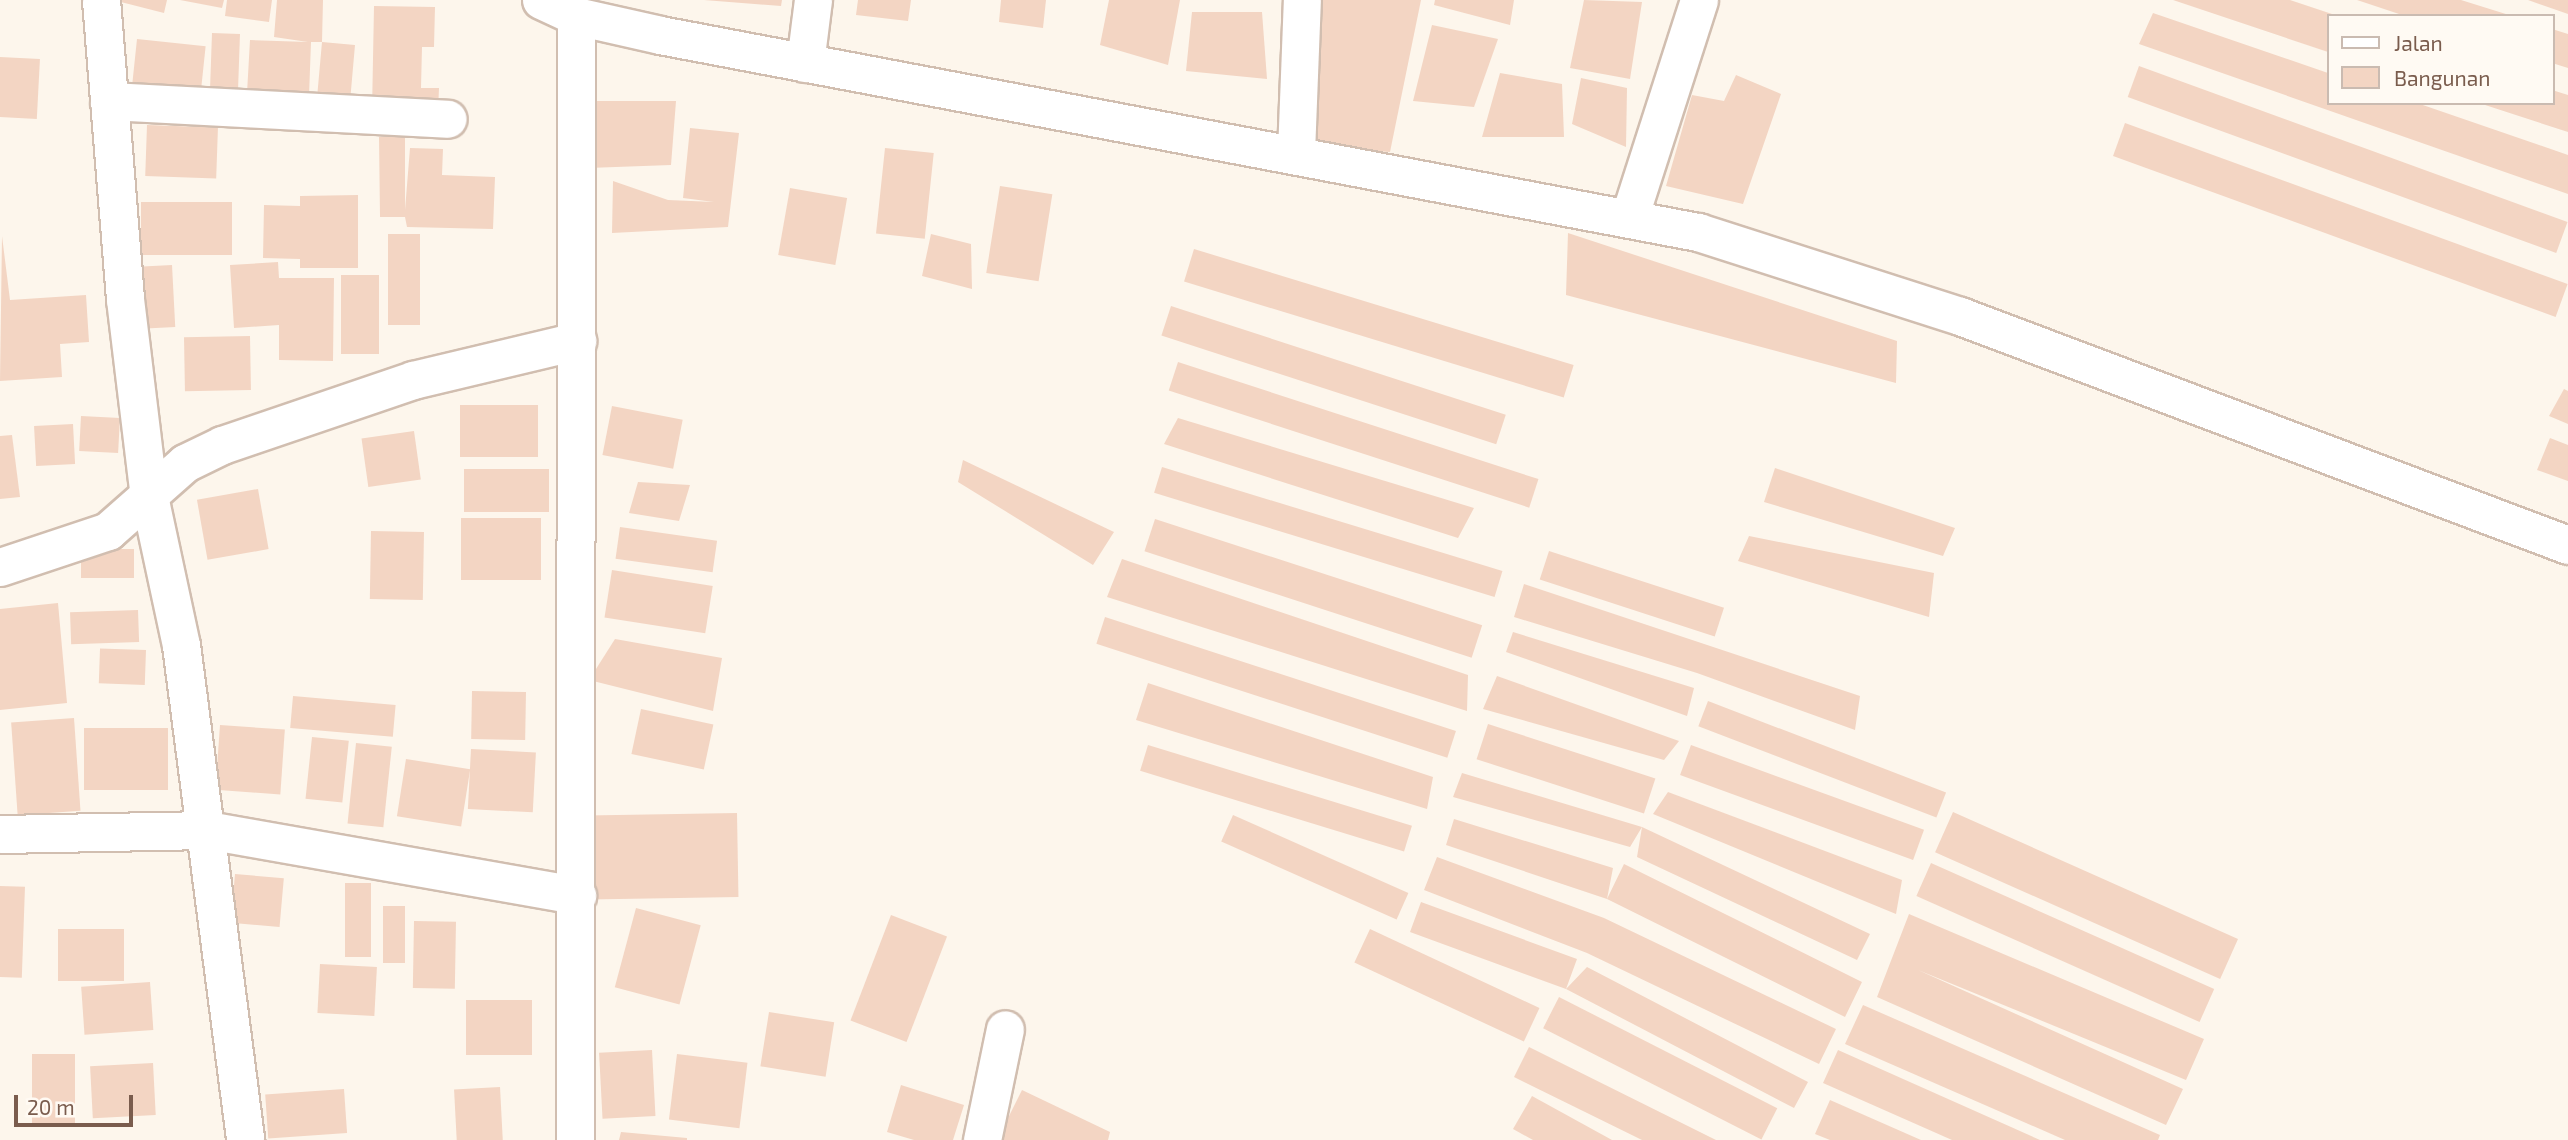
<!DOCTYPE html>
<style>
body{margin:0}
#map{position:relative;width:2568px;height:1140px;overflow:hidden;background:#fdf6ec;font-family:"Exo 2",sans-serif}
div>[style]{position:absolute}
[style*='--x']{left:calc(var(--x)*1px);top:calc(var(--y)*1px);width:calc(var(--w)*1px);rotate:calc(var(--a)*1deg)}
.building>*{inset:0;background:#f3d5c3;transform-origin:0 0}
.roads{filter:drop-shadow(2px 0 #d1beb0) drop-shadow(-2px 0 #d1beb0) drop-shadow(0 2px #d1beb0) drop-shadow(0 -2px #d1beb0)}
.street>*{height:37px;margin:-18.5px;padding:0 18.5px;transform-origin:18.5px;border-radius:18.5px;background:#fff}
span{translate:-50% -50%;white-space:nowrap;text-align:center;line-height:1.15;-webkit-text-stroke:7px #fffaf3;paint-order:stroke}
.legend{position:absolute;left:2327px;top:14px;width:228px;height:91px;box-sizing:border-box;background:#fffaf3;border:2px solid #cabbb1;margin:0;padding:9px 12px;list-style:none;font-size:21px;color:#7a5c4d}
.legend li{display:flex;align-items:center;gap:14px;height:35px}
.legend b{width:35px;border:2px solid #cabbb1}
.scale{position:absolute;left:14px;top:1095px;width:119px;height:32px;box-sizing:border-box;border:4px solid #7a5c4d;border-top:0;padding-left:9px;font-size:21px;line-height:24px;white-space:nowrap;color:#7a5c4d;-webkit-text-stroke:5px #fffaf3;paint-order:stroke}
</style>
<div id="map">
<div class="building">
<i style="clip-path:polygon(113px 0,167px 0,164px 13px)"></i>
<i style="clip-path:polygon(180px 0,224px 0,222px 8px)"></i>
<i style="clip-path:polygon(227px 0,272px 0,269px 22px,225px 16px)"></i>
<i style="clip-path:polygon(277px 0,323px 0,322px 42px,355px 45px,349px 113px,316px 109px,322px 42px,311px 42px,309px 96px,247px 93px,250px 40px,308px 42px,274px 37px)"></i>
<i style="clip-path:polygon(704px 0,782px 0,781px 6px)"></i>
<i style="clip-path:polygon(858px 0,911px 0,908px 21px,856px 15px)"></i>
<i style="clip-path:polygon(1001px 0,1046px 0,1043px 28px,999px 22px)"></i>
<i style="clip-path:polygon(1109px 0,1180px 0,1168px 65px,1100px 45px)"></i>
<i style="clip-path:polygon(1318px 0,1421px 0,1390px 152px,1314px 147px)"></i>
<i style="clip-path:polygon(1435px 0,1514px 0,1510px 25px,1434px 5px)"></i>
<i style="clip-path:polygon(1584px 0,1642px 2px,1630px 79px,1570px 68px)"></i>
<i style="clip-path:polygon(2173px 0,2290px 0,2335px 15px,2328px 16px,2328px 52px)"></i>
<i style="clip-path:polygon(2357px 0,2461px 0,2509px 15px,2405px 16px)"></i>
<i style="clip-path:polygon(2528px 0,2568px 0,2568px 14px)"></i>
<i style="clip-path:polygon(374px 6px,435px 7px,434px 47px,422px 47px,421px 88px,439px 88px,438px 112px,372px 111px)"></i>
<i style="clip-path:polygon(1192px 12px,1262px 12px,1267px 79px,1186px 71px)"></i>
<i style="clip-path:polygon(2153px 13px,2328px 73px,2328px 103px,2417px 103px,2568px 155px,2568px 194px,2139px 44px)"></i>
<i style="clip-path:polygon(1432px 25px,1498px 39px,1474px 107px,1413px 101px)"></i>
<i style="clip-path:polygon(2552px 29px,2568px 34px,2568px 68px,2552px 63px)"></i>
<i style="left:212px;top:33px;width:28px;height:70px;rotate:2deg"></i>
<i style="left:137px;top:39px;width:69px;height:57px;rotate:6deg"></i>
<i style="left:0;top:57px;width:40px;height:60px;rotate:3deg"></i>
<i style="left:2139px;top:66px;width:456px;height:33px;rotate:20deg"></i>
<i style="clip-path:polygon(1500px 73px,1562px 84px,1564px 137px,1482px 137px)"></i>
<i style="clip-path:polygon(1736px 75px,1781px 94px,1743px 204px,1666px 186px,1692px 95px,1724px 101px)"></i>
<i style="clip-path:polygon(1581px 78px,1627px 88px,1626px 147px,1572px 124px)"></i>
<i style="clip-path:polygon(2552px 90px,2568px 95px,2568px 132px,2482px 104px,2552px 103px)"></i>
<i style="clip-path:polygon(592px 101px,676px 101px,671px 165px,588px 168px)"></i>
<i style="left:2125px;top:123px;width:471px;height:35px;rotate:20deg"></i>
<i style="left:147px;top:125px;width:71px;height:51px;rotate:2deg"></i>
<i style="clip-path:polygon(690px 128px,739px 133px,728px 227px,612px 233px,613px 181px,668px 200px,714px 202px,683px 198px)"></i>
<i style="clip-path:polygon(379px 137px,405px 137px,405px 210px,410px 148px,443px 149px,442px 175px,495px 177px,493px 229px,407px 227px,405px 217px,380px 217px)"></i>
<i style="left:885px;top:148px;width:49px;height:86px;rotate:6deg"></i>
<i style="left:1000px;top:186px;width:53px;height:88px;rotate:9deg"></i>
<i style="left:790px;top:188px;width:58px;height:68px;rotate:10deg"></i>
<i style="clip-path:polygon(358px 195px,358px 268px,300px 268px,300px 259px,263px 258px,264px 205px,300px 206px,300px 196px)"></i>
<i style="left:141px;top:202px;width:91px;height:53px"></i>
<i style="clip-path:polygon(1568px 233px,1897px 341px,1896px 383px,1566px 295px)"></i>
<i style="left:388px;top:234px;width:32px;height:91px"></i>
<i style="clip-path:polygon(931px 234px,971px 244px,972px 289px,922px 276px)"></i>
<i style="clip-path:polygon(2px 236px,10px 300px,86px 295px,89px 342px,60px 344px,62px 377px,0 381px)"></i>
<i style="left:1194px;top:249px;width:397px;height:34px;rotate:17deg"></i>
<i style="clip-path:polygon(278px 262px,279px 278px,334px 278px,333px 361px,279px 360px,279px 325px,234px 328px,230px 265px)"></i>
<i style="left:172px;top:265px;width:62px;height:44px;rotate:87deg"></i>
<i style="left:341px;top:275px;width:38px;height:79px"></i>
<i style="left:1171px;top:306px;width:352px;height:31px;rotate:18deg"></i>
<i style="left:250px;top:336px;width:54px;height:66px;rotate:89deg"></i>
<i style="left:1178px;top:362px;width:379px;height:30px;rotate:18deg"></i>
<i style="clip-path:polygon(2564px 389px,2568px 391px,2568px 424px,2549px 416px)"></i>
<i style="left:460px;top:405px;width:78px;height:52px"></i>
<i style="left:612px;top:406px;width:72px;height:50px;rotate:11deg"></i>
<i style="left:81px;top:416px;width:39px;height:35px;rotate:3deg"></i>
<i style="clip-path:polygon(1178px 418px,1474px 508px,1458px 538px,1164px 444px)"></i>
<i style="left:73px;top:424px;width:40px;height:39px;rotate:87deg"></i>
<i style="left:414px;top:431px;width:49px;height:53px;rotate:82deg"></i>
<i style="clip-path:polygon(12px 435px,20px 497px,0 499px,0 436px)"></i>
<i style="clip-path:polygon(2550px 438px,2568px 445px,2568px 481px,2537px 470px)"></i>
<i style="clip-path:polygon(963px 460px,1114px 532px,1093px 565px,958px 482px)"></i>
<i style="left:1162px;top:467px;width:356px;height:27px;rotate:17deg"></i>
<i style="clip-path:polygon(1775px 468px,1955px 528px,1943px 556px,1764px 502px)"></i>
<i style="left:549px;top:469px;width:43px;height:85px;rotate:90deg"></i>
<i style="clip-path:polygon(638px 482px,690px 485px,679px 521px,629px 513px)"></i>
<i style="left:258px;top:489px;width:61px;height:62px;rotate:80deg"></i>
<i style="left:461px;top:518px;width:80px;height:62px"></i>
<i style="left:1155px;top:519px;width:344px;height:34px;rotate:18deg"></i>
<i style="left:620px;top:527px;width:98px;height:32px;rotate:8deg"></i>
<i style="left:371px;top:531px;width:53px;height:68px;rotate:1deg"></i>
<i style="clip-path:polygon(1749px 536px,1934px 573px,1929px 617px,1738px 561px)"></i>
<i style="left:81px;top:549px;width:53px;height:29px"></i>
<i style="left:1549px;top:551px;width:184px;height:30px;rotate:18deg"></i>
<i style="clip-path:polygon(1122px 559px,1468px 675px,1467px 711px,1107px 597px)"></i>
<i style="left:612px;top:570px;width:102px;height:48px;rotate:9deg"></i>
<i style="clip-path:polygon(1524px 584px,1860px 696px,1855px 730px,1697px 673px,1514px 617px)"></i>
<i style="clip-path:polygon(58px 603px,67px 703px,0 710px,0 609px)"></i>
<i style="left:138px;top:610px;width:32px;height:68px;rotate:88deg"></i>
<i style="left:1105px;top:617px;width:369px;height:28px;rotate:18deg"></i>
<i style="clip-path:polygon(1513px 632px,1694px 688px,1687px 716px,1506px 652px)"></i>
<i style="clip-path:polygon(615px 639px,722px 658px,713px 711px,589px 680px)"></i>
<i style="left:146px;top:650px;width:35px;height:46px;rotate:92deg"></i>
<i style="clip-path:polygon(1497px 676px,1679px 741px,1664px 760px,1483px 709px)"></i>
<i style="clip-path:polygon(1148px 683px,1433px 777px,1427px 809px,1136px 720px)"></i>
<i style="left:472px;top:691px;width:54px;height:48px;rotate:1deg"></i>
<i style="left:293px;top:696px;width:103px;height:32px;rotate:5deg"></i>
<i style="left:1708px;top:701px;width:255px;height:27px;rotate:21deg"></i>
<i style="left:641px;top:709px;width:74px;height:46px;rotate:12deg"></i>
<i style="left:74px;top:718px;width:93px;height:63px;rotate:86deg"></i>
<i style="left:1488px;top:724px;width:176px;height:37px;rotate:18deg"></i>
<i style="left:220px;top:725px;width:65px;height:65px;rotate:4deg"></i>
<i style="left:84px;top:728px;width:84px;height:62px"></i>
<i style="left:312px;top:737px;width:37px;height:62px;rotate:6deg"></i>
<i style="left:356px;top:743px;width:36px;height:81px;rotate:6deg"></i>
<i style="left:1148px;top:745px;width:276px;height:27px;rotate:17deg"></i>
<i style="left:1691px;top:745px;width:248px;height:32px;rotate:20deg"></i>
<i style="left:471px;top:749px;width:65px;height:60px;rotate:3deg"></i>
<i style="left:406px;top:759px;width:65px;height:58px;rotate:9deg"></i>
<i style="clip-path:polygon(1462px 773px,1642px 827px,1870px 934px,1857px 960px,1637px 857px,1642px 827px,1630px 847px,1453px 797px)"></i>
<i style="clip-path:polygon(1668px 792px,1902px 880px,1896px 914px,1653px 814px)"></i>
<i style="left:1953px;top:812px;width:312px;height:44px;rotate:24deg"></i>
<i style="left:737px;top:813px;width:84px;height:150px;rotate:89deg"></i>
<i style="left:1233px;top:815px;width:192px;height:29px;rotate:24deg"></i>
<i style="clip-path:polygon(1454px 819px,1613px 868px,1607px 899px,1624px 864px,1862px 982px,1845px 1017px,1607px 899px,1446px 845px)"></i>
<i style="clip-path:polygon(1437px 857px,1604px 918px,1836px 1029px,1819px 1064px,1587px 953px,1424px 890px)"></i>
<i style="left:1931px;top:863px;width:310px;height:36px;rotate:24deg"></i>
<i style="left:235px;top:874px;width:49px;height:49px;rotate:5deg"></i>
<i style="left:345px;top:883px;width:26px;height:74px"></i>
<i style="left:0;top:886px;width:25px;height:91px;rotate:2deg"></i>
<i style="clip-path:polygon(1421px 902px,1577px 959px,1566px 989px,1587px 967px,1808px 1082px,1794px 1108px,1566px 989px,1410px 932px)"></i>
<i style="left:383px;top:906px;width:22px;height:57px"></i>
<i style="left:636px;top:908px;width:67px;height:82px;rotate:15deg"></i>
<i style="clip-path:polygon(1909px 914px,2204px 1039px,2186px 1080px,1918px 970px,2183px 1089px,2166px 1125px,1877px 997px)"></i>
<i style="left:891px;top:915px;width:60px;height:113px;rotate:21deg"></i>
<i style="left:414px;top:921px;width:42px;height:67px;rotate:1deg"></i>
<i style="left:58px;top:929px;width:66px;height:52px"></i>
<i style="left:1370px;top:929px;width:187px;height:37px;rotate:25deg"></i>
<i style="left:320px;top:964px;width:57px;height:49px;rotate:3deg"></i>
<i style="left:150px;top:982px;width:48px;height:69px;rotate:86deg"></i>
<i style="left:1559px;top:997px;width:245px;height:35px;rotate:27deg"></i>
<i style="left:532px;top:1000px;width:55px;height:66px;rotate:90deg"></i>
<i style="clip-path:polygon(1863px 1005px,2160px 1135px,2158px 1140px,2065px 1140px,1845px 1044px)"></i>
<i style="left:769px;top:1012px;width:66px;height:55px;rotate:9deg"></i>
<i style="clip-path:polygon(1529px 1047px,1716px 1140px,1642px 1140px,1514px 1077px)"></i>
<i style="left:652px;top:1050px;width:66px;height:53px;rotate:87deg"></i>
<i style="clip-path:polygon(1838px 1050px,2040px 1140px,1952px 1140px,1823px 1083px)"></i>
<i style="left:32px;top:1054px;width:43px;height:69px"></i>
<i style="left:677px;top:1054px;width:71px;height:66px;rotate:7deg"></i>
<i style="left:153px;top:1063px;width:52px;height:63px;rotate:87deg"></i>
<i style="clip-path:polygon(901px 1085px,964px 1105px,953px 1140px,914px 1140px,887px 1132px)"></i>
<i style="left:500px;top:1087px;width:53px;height:46px;rotate:87deg"></i>
<i style="left:344px;top:1089px;width:44px;height:79px;rotate:86deg"></i>
<i style="clip-path:polygon(1022px 1090px,1110px 1132px,1108px 1140px,997px 1140px)"></i>
<i style="clip-path:polygon(1532px 1096px,1612px 1140px,1533px 1140px,1513px 1129px)"></i>
<i style="clip-path:polygon(1830px 1100px,1921px 1140px,1830px 1140px,1815px 1134px)"></i>
<i style="clip-path:polygon(621px 1132px,687px 1138px,687px 1140px,619px 1140px)"></i>
</div>
<div class="roads">
<div class="street">
<i style="--x:101;--y:0;--w:300;--a:85.4"></i>
<i style="--x:125;--y:299;--w:198;--a:83.1"></i>
<i style="--x:149;--y:496;--w:152;--a:77.9"></i>
<i style="--x:181;--y:645;--w:499;--a:82.6"></i>
<i style="--x:541;--y:0;--w:38;--a:25"></i>
<i style="--x:576;--y:16;--w:86;--a:12.7"></i>
<i style="--x:660;--y:35;--w:1057;--a:10.75"></i>
<i style="--x:1698;--y:232;--w:275;--a:17.8"></i>
<i style="--x:1960;--y:316;--w:650;--a:20.64"></i>
<i style="--x:805;--y:63;--w:64;--a:-82.8"></i>
<i style="--x:109;--y:101;--w:339;--a:3"></i>
<i style="--x:1296;--y:153;--w:153;--a:-87.8"></i>
<i style="--x:1630;--y:215;--w:226;--a:-72.2"></i>
<i style="--x:0;--y:567;--w:114;--a:-18.4"></i>
<i style="--x:108;--y:531;--w:103;--a:-41.4"></i>
<i style="--x:185;--y:463;--w:41;--a:-25.9"></i>
<i style="--x:222;--y:445;--w:202;--a:-18.8"></i>
<i style="--x:413;--y:380;--w:169;--a:-13.4"></i>
<i style="--x:0;--y:834;--w:207;--a:-1.1"></i>
<i style="--x:207;--y:830;--w:376;--a:10"></i>
<i style="--x:575;--y:1140;--w:1124;--a:-89.95"></i>
<i style="--x:982;--y:1140;--w:113;--a:-78.3"></i>
</div>
</div>
<ul class="legend">
<li><b style="height:9px;background:#fff"></b>Jalan</li>
<li><b style="height:19px;background:#f3d5c3"></b>Bangunan</li>
</ul>
<div class="scale">20 m</div>
</div>
